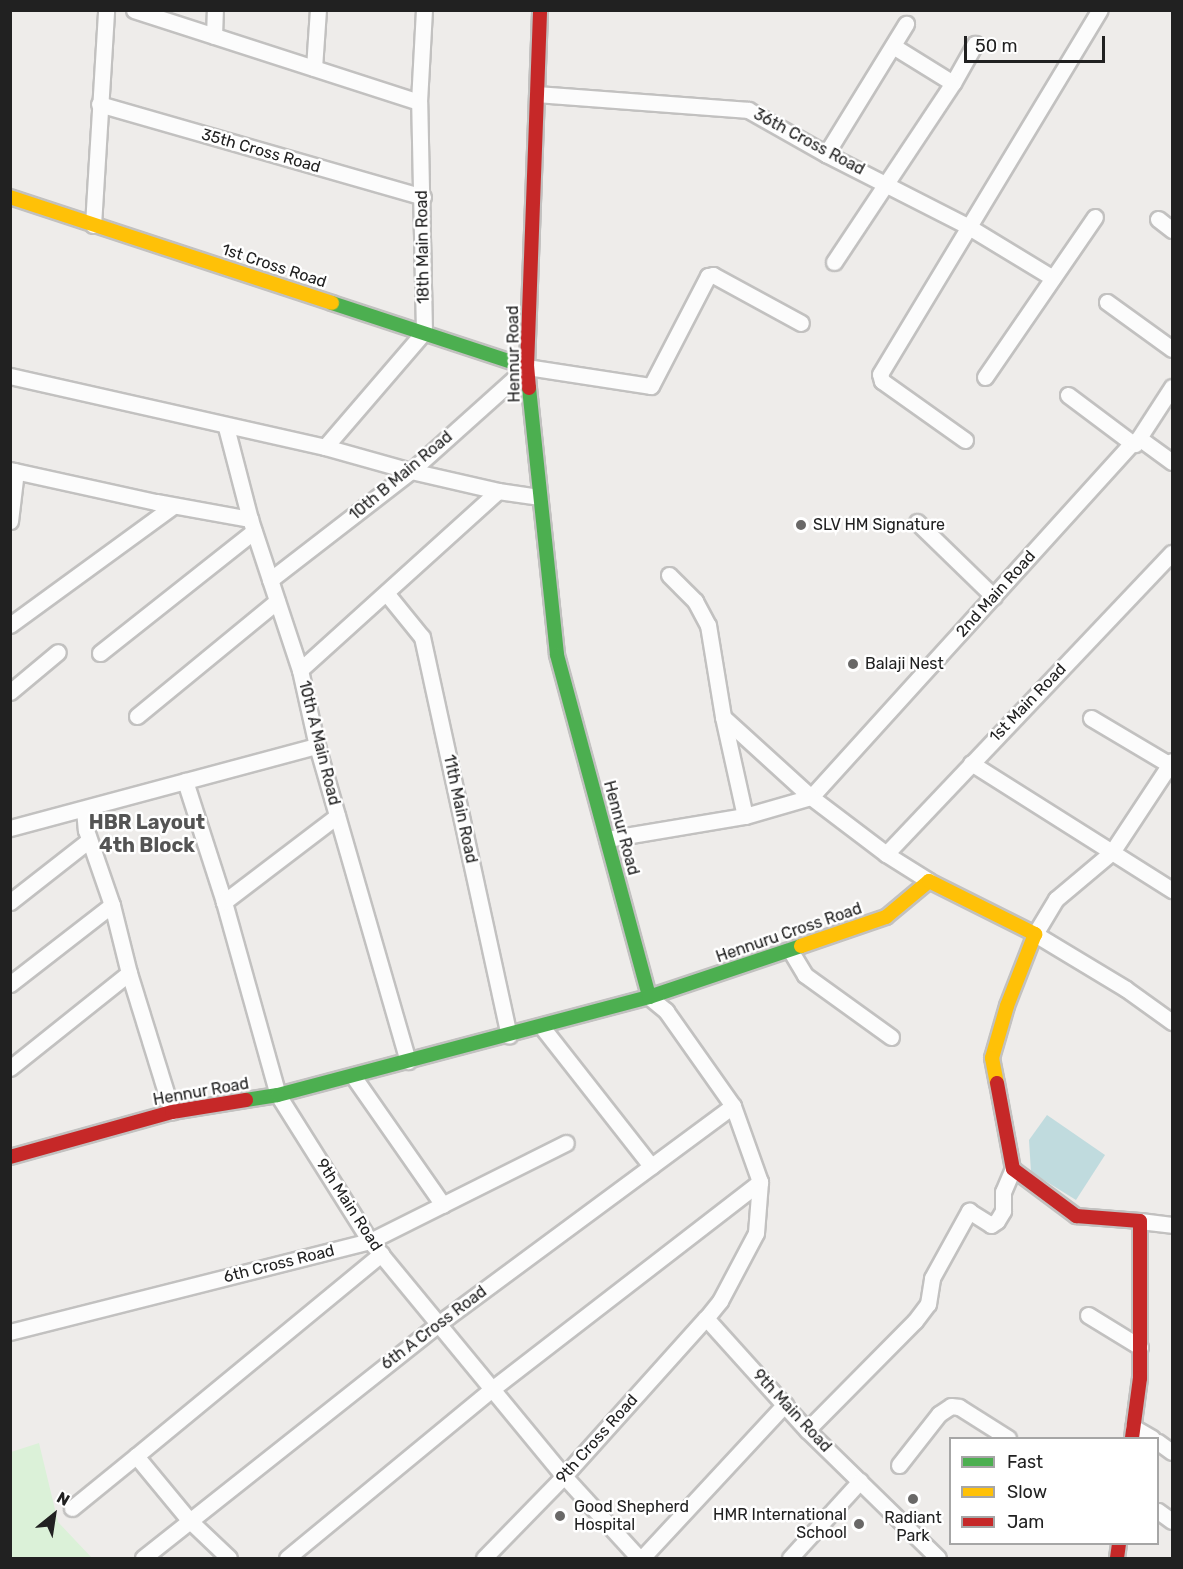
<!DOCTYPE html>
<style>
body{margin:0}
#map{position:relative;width:1183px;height:1569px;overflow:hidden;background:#eeecea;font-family:Rubik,sans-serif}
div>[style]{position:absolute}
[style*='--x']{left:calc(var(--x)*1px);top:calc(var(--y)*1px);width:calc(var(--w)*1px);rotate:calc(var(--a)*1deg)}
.park>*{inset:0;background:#dbf1d8}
.water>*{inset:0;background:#c0dbde}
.roads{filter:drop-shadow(2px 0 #c2c1c0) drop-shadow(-2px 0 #c2c1c0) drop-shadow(0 2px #c2c1c0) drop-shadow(0 -2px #c2c1c0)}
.street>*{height:15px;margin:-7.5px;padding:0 7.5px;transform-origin:7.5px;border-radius:7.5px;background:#fcfcfc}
.fast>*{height:14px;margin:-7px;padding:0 7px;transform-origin:7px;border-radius:7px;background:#4caf50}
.slow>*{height:14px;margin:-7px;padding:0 7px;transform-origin:7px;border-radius:7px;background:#ffc107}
.jam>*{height:14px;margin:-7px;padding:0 7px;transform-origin:7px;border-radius:7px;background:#c62828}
.dots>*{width:16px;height:16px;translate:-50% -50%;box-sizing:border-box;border:3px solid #fff;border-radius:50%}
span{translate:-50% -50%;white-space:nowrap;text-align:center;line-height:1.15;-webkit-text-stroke:5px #fff;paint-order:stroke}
.street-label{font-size:16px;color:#212121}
.poi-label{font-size:16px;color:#212121}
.left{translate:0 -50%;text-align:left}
.right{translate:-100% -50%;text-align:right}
.quarter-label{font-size:20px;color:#545454;font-weight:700}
.frame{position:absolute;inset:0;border:12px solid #212121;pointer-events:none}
.legend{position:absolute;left:949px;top:1437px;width:210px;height:108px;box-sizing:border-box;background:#fff;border:2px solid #a6a6a6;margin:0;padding:8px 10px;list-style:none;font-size:18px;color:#212121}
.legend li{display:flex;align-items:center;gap:12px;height:30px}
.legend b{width:30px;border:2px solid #a6a6a6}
.north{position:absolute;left:24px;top:1485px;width:60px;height:60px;-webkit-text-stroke:4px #fff;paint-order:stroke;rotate:30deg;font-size:16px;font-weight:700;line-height:24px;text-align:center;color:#212121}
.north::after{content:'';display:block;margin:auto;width:21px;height:27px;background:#212121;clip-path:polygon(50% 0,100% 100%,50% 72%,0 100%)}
.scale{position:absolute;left:964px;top:36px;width:141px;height:27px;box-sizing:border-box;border:3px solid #212121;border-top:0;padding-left:8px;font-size:18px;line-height:21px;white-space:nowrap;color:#212121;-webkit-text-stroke:4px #fff;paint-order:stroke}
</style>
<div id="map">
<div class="park">
<i style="clip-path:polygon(39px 1443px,58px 1522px,92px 1558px,11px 1558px,11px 1452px)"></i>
</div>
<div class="water">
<i style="clip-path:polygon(1047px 1115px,1105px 1155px,1076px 1200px,1031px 1172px,1029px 1140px)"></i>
</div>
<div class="roads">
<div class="street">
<i style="--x:134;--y:10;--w:299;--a:17.9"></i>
<i style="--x:214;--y:36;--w:26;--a:-88"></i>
<i style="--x:893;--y:46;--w:70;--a:31.7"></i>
<i style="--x:953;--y:83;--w:45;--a:-60.6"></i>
<i style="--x:314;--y:68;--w:58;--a:-86.1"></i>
<i style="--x:537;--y:94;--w:212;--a:4.3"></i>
<i style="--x:748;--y:110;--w:90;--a:29.4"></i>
<i style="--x:826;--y:154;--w:161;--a:27"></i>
<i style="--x:969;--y:227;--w:98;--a:31.3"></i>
<i style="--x:99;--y:104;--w:337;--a:16"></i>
<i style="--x:826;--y:154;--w:153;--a:-58.4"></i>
<i style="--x:1158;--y:219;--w:18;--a:38"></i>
<i style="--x:93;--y:225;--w:215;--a:-86.5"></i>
<i style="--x:834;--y:262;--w:215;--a:-56.4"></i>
<i style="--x:1107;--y:302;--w:80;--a:35.9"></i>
<i style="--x:10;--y:376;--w:323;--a:12.7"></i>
<i style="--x:325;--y:447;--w:89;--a:15.6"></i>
<i style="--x:411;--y:471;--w:89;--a:12.9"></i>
<i style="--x:985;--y:377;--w:194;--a:-55.5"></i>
<i style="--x:1068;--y:395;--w:80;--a:36.9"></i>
<i style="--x:226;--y:427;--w:95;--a:75.4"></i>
<i style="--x:250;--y:519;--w:159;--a:71.7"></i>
<i style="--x:300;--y:670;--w:78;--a:77.4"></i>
<i style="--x:317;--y:746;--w:328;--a:73.9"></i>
<i style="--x:1139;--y:438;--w:41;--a:36"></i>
<i style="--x:965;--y:440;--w:102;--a:-144.6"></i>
<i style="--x:882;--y:381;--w:7;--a:-106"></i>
<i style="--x:880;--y:374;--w:425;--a:-58.9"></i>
<i style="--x:325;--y:447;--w:152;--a:-49.3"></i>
<i style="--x:424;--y:332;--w:230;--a:-91.2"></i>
<i style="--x:419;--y:102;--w:92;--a:-86.9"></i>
<i style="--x:10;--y:470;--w:149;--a:12.4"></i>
<i style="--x:156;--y:502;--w:96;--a:10.3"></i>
<i style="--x:10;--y:521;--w:50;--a:-83.2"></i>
<i style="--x:917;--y:522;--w:107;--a:44.2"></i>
<i style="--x:669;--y:575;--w:37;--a:45"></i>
<i style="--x:695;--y:601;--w:27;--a:62"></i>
<i style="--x:708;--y:625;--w:93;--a:80.7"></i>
<i style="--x:723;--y:717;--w:101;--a:77.5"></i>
<i style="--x:270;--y:580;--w:178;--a:-37.7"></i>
<i style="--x:411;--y:471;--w:156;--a:-41.9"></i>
<i style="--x:527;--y:367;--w:125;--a:8.7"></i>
<i style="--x:651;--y:386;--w:124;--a:-62.6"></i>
<i style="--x:708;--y:276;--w:5;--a:-11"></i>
<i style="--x:713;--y:275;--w:100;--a:28.6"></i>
<i style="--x:387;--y:594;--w:55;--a:50.9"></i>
<i style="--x:422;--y:637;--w:408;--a:77.7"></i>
<i style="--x:10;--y:625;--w:202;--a:-36.1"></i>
<i style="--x:100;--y:653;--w:196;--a:-38.4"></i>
<i style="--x:300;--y:670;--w:267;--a:-42.1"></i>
<i style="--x:498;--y:491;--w:41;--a:8.3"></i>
<i style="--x:10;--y:692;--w:62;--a:-39.8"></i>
<i style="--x:137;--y:716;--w:181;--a:-39.4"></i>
<i style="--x:723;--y:717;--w:119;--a:42.3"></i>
<i style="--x:811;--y:797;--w:478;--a:-47.8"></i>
<i style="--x:1132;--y:443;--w:3;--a:18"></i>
<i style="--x:1135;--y:444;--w:68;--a:-57"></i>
<i style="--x:1091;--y:718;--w:92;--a:30.7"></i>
<i style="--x:1172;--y:761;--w:109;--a:123.4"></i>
<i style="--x:1112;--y:852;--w:73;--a:140"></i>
<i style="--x:1056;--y:899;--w:41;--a:121"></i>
<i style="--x:1035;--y:934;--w:106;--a:31.1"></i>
<i style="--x:1126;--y:989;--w:57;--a:35.7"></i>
<i style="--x:971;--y:763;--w:238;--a:32.3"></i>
<i style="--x:185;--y:781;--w:127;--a:72.1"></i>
<i style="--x:224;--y:902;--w:200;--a:74.4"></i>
<i style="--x:278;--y:1095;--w:173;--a:57.8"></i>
<i style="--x:370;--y:1241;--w:305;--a:50.5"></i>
<i style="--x:564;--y:1476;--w:111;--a:47.6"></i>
<i style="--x:84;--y:809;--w:21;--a:85"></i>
<i style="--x:86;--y:830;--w:79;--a:70.9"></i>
<i style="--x:112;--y:905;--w:70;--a:76"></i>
<i style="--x:129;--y:973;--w:145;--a:72.8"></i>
<i style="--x:10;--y:828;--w:318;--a:-15"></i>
<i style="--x:607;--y:839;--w:140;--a:-9.5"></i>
<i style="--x:745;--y:816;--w:69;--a:-16.1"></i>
<i style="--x:811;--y:797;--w:94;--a:37.2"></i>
<i style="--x:886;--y:854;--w:51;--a:32.1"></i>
<i style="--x:886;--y:854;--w:415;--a:-46.5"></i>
<i style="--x:10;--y:902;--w:100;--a:-38.1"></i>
<i style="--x:224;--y:902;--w:142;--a:-37.3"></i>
<i style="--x:790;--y:950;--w:29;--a:59"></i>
<i style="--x:805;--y:975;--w:106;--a:35.8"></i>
<i style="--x:10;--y:984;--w:129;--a:-37.8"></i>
<i style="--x:649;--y:997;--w:22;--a:39"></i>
<i style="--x:666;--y:1011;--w:116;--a:54.8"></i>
<i style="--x:733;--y:1106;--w:81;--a:70.4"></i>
<i style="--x:760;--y:1182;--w:51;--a:94.5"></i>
<i style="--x:756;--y:1233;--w:77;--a:117.9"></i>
<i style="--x:720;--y:1301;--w:22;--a:129"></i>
<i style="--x:706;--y:1318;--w:151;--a:48"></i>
<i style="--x:807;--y:1430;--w:183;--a:44.3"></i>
<i style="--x:542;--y:1027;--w:177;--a:51.9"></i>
<i style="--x:10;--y:1068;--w:152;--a:-38.6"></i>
<i style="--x:353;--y:1076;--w:157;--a:55.1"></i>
<i style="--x:1140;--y:1221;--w:32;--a:7"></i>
<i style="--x:1088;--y:1315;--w:61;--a:31.6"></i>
<i style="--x:10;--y:1332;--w:371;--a:-14.2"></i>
<i style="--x:370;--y:1241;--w:219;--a:-26.6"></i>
<i style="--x:1133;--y:1427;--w:22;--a:30"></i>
<i style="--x:807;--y:1430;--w:153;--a:-45.3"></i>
<i style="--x:915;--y:1321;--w:21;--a:-53"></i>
<i style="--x:928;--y:1304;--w:26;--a:-81"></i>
<i style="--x:932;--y:1278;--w:77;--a:-61.1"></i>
<i style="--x:969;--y:1211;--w:26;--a:32"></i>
<i style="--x:991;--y:1225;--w:7;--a:-34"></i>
<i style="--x:997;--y:1221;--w:12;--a:-59"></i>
<i style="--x:1003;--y:1211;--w:19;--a:-90"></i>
<i style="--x:1003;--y:1192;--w:25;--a:-67"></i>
<i style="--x:1158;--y:1442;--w:17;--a:36"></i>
<i style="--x:899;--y:1465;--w:65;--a:-51.9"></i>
<i style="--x:939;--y:1414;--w:14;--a:-34"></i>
<i style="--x:951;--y:1406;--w:8;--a:7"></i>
<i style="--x:959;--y:1407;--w:58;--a:32.3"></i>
<i style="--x:72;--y:1508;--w:82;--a:-39.1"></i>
<i style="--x:1158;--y:1511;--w:17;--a:36"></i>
<i style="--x:143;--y:1558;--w:377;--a:-38.4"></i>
<i style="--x:438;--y:1324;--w:367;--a:-36.5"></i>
<i style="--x:229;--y:1558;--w:55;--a:-136.5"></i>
<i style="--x:189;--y:1520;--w:83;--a:-129.6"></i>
<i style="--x:136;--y:1456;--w:318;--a:-39.5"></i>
<i style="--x:287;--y:1558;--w:266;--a:-39.5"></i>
<i style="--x:492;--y:1389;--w:339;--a:-37.7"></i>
<i style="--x:484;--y:1558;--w:115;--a:-45.7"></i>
<i style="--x:564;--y:1476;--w:212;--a:-48.1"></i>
<i style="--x:642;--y:1558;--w:210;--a:-47.1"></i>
<i style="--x:790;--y:1558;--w:104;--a:-47.7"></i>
</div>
<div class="fast">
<i style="--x:332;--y:303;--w:205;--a:18.2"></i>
<i style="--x:529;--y:388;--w:268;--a:84"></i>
<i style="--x:557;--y:655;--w:354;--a:74.9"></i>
<i style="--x:246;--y:1100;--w:32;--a:-9"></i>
<i style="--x:278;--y:1095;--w:384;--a:-14.8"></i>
<i style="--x:649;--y:997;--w:160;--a:-18.5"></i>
</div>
<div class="slow">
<i style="--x:10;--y:197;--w:339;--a:18.2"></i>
<i style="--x:801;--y:946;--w:90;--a:-18.8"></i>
<i style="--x:886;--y:917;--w:56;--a:-39.9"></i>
<i style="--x:929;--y:881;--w:119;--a:26.6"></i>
<i style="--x:1035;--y:934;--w:77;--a:111.3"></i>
<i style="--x:1007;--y:1006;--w:54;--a:106.1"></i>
<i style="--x:992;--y:1058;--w:25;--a:79"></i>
</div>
<div class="jam">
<i style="--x:529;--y:388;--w:21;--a:-95"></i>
<i style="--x:527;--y:367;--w:357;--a:-87.9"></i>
<i style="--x:997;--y:1083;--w:87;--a:79.5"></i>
<i style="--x:1013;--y:1169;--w:79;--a:36.7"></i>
<i style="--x:1076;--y:1216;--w:64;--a:4.5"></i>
<i style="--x:1140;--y:1221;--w:157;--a:90"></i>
<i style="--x:1140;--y:1378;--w:61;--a:97.6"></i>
<i style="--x:10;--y:1157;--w:168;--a:-15.5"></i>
<i style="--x:172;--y:1112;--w:75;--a:-9.2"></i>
<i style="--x:1117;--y:1558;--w:14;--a:-82"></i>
</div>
</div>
<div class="dots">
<i style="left:801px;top:525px;background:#696867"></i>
<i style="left:853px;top:664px;background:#696867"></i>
<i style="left:913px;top:1499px;background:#696867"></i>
<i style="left:560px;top:1516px;background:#696867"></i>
<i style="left:859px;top:1524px;background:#696867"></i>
</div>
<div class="street-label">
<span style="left:809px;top:142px;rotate:28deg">36th Cross Road</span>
<span style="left:261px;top:151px;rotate:16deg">35th Cross Road</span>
<span style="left:423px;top:247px;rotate:-91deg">18th Main Road</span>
<span style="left:274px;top:266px;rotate:18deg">1st Cross Road</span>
<span style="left:514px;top:354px;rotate:-91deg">Hennur Road</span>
<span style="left:401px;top:476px;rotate:-40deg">10th B Main Road</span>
<span style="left:996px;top:594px;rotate:-48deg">2nd Main Road</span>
<span style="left:1028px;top:703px;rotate:-46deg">1st Main Road</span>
<span style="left:319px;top:743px;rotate:76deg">10th A Main Road</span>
<span style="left:460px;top:809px;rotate:78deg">11th Main Road</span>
<span style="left:621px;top:828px;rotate:75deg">Hennur Road</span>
<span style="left:789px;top:933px;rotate:-19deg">Hennuru Cross Road</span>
<span style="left:201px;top:1092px;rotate:-10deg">Hennur Road</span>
<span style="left:349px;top:1205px;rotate:57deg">9th Main Road</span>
<span style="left:279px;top:1264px;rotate:-14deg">6th Cross Road</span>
<span style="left:434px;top:1328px;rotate:-37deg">6th A Cross Road</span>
<span style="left:792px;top:1411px;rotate:47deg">9th Main Road</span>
<span style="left:597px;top:1439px;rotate:-48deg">9th Cross Road</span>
</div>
<div class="poi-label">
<span class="left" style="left:813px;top:525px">SLV HM Signature</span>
<span class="left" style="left:865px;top:664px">Balaji Nest</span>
<span class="left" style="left:574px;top:1516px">Good Shepherd<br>Hospital</span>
<span class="right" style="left:847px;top:1524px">HMR International<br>School</span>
<span style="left:913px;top:1527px">Radiant<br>Park</span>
</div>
<div class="quarter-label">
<span style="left:147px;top:834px">HBR Layout<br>4th Block</span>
</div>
<div class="frame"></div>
<ul class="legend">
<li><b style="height:8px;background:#4caf50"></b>Fast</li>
<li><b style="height:8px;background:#ffc107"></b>Slow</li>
<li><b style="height:8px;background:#c62828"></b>Jam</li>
</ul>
<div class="north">N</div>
<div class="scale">50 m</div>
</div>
